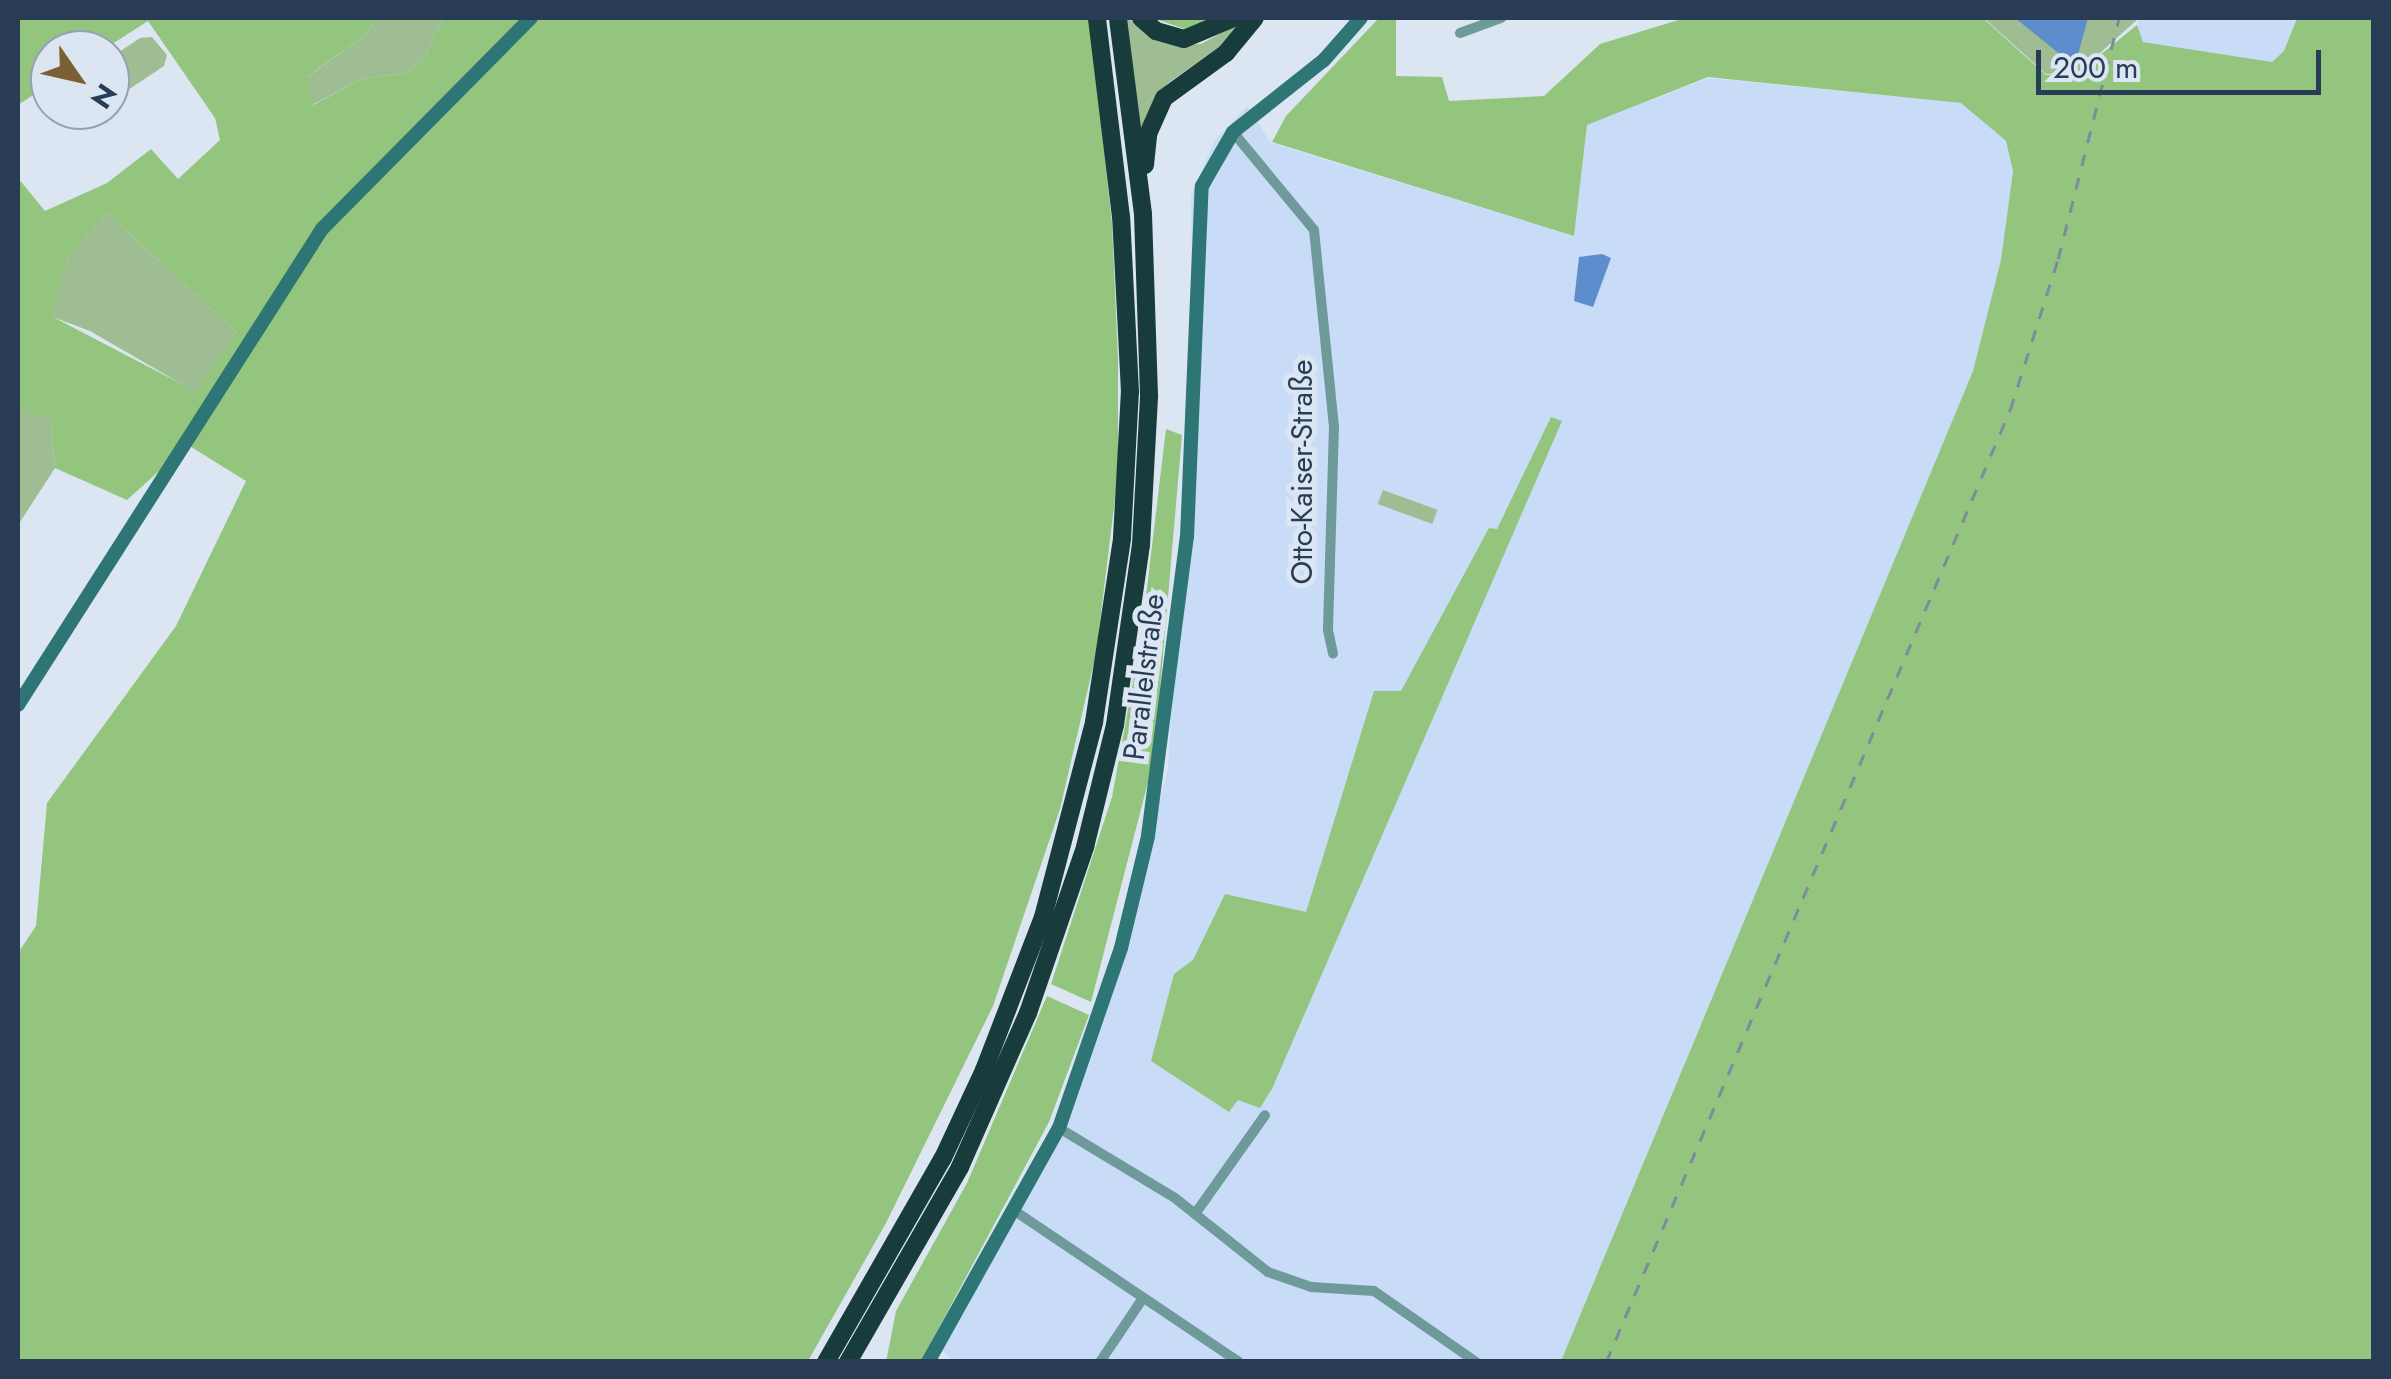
<!DOCTYPE html>
<meta charset="utf-8">
<style>
body{margin:0}
#map{position:relative;width:2391px;height:1379px;overflow:hidden;background:#dce6f3;font-family:Jost,sans-serif}
div>[style]{position:absolute}
[style*='--x']{left:calc(var(--x)*1px);top:calc(var(--y)*1px);width:calc(var(--w)*1px);rotate:calc(var(--a)*1deg)}
.built>*{inset:0;background:#c8dcf8}
.green>*{inset:0;background:#9fbd93;transform-origin:0 0}
.forest>*{inset:0;background:#93c57e}
.water>*{inset:0;background:#5e8dcd}
.street>*{height:10px;margin:-5px;padding:0 5px;transform-origin:5px;border-radius:5px;background:#6f9a9a}
.secondary>*{height:14px;margin:-7px;padding:0 7px;transform-origin:7px;border-radius:7px;background:#2e7576}
.highway>*{height:18px;margin:-9px;padding:0 9px;transform-origin:9px;border-radius:9px;background:#183c3c}
.rail>*{height:2.5px;margin-top:-1.25px;transform-origin:0;background:repeating-linear-gradient(90deg,#7c8b9f 0 12px,transparent 0 24px)}
span{translate:-50% -50%;white-space:nowrap;text-align:center;line-height:1.15;-webkit-text-stroke:10px #dce6f3;paint-order:stroke}
.street-label{font-size:30px;color:#293c56}
.frame{position:absolute;inset:0;border:20px solid #293c56;pointer-events:none}
.north{position:absolute;left:30px;top:30px;width:100px;height:100px;box-sizing:border-box;background:#dce6f3;border:2px solid #94a2b4;border-radius:50%;rotate:124deg;font-size:28px;font-weight:700;line-height:40px;text-align:center;color:#293c56}
.north::after{content:'';display:block;margin:auto;width:35px;height:45px;background:#7c5f32;clip-path:polygon(50% 0,100% 100%,50% 72%,0 100%)}
.scale{position:absolute;left:2036px;top:50px;width:285px;height:45px;box-sizing:border-box;border:5px solid #293c56;border-top:0;padding-left:12px;font-size:30px;line-height:35px;white-space:nowrap;color:#293c56;-webkit-text-stroke:8px #dce6f3;paint-order:stroke}
</style>
<div id="map">
<div class="built">
<i style="clip-path:polygon(2139px 18px,2297px 18px,2284px 51px,2272px 62px,2143px 42px,2136px 34px)"></i>
<i style="clip-path:polygon(1708px 78px,1961px 103px,2006px 141px,2013px 171px,2001px 260px,1973px 371px,1561px 1361px,955px 1362px,942px 1351px,1026px 1199px,1122px 953px,1168px 768px,1192px 315px,1191px 195px,1215px 140px,1247px 106px,1271px 143px,1574px 236px,1587px 125px)"></i>
</div>
<div class="green">
<i style="clip-path:polygon(377px 18px,443px 18px,425px 57px,408px 73px,361px 79px,312px 105px,306px 78px,365px 35px)"></i>
<i style="clip-path:polygon(1126px 18px,1180px 45px,1201px 44px,1249px 18px,1241px 31px,1167px 84px,1144px 126px,1138px 126px)"></i>
<i style="clip-path:polygon(1984px 18px,2139px 18px,2079px 72px,2046px 74px)"></i>
<i style="clip-path:polygon(152px 37px,167px 55px,164px 66px,110px 102px,110px 58px,140px 38px)"></i>
<i style="clip-path:polygon(107px 213px,236px 332px,197px 393px,90px 331px,50px 316px,67px 260px)"></i>
<i style="clip-path:polygon(18px 407px,51px 419px,55px 468px,18px 525px)"></i>
<i style="left:1383px;top:490px;width:58px;height:15px;rotate:20deg"></i>
</div>
<div class="forest">
<i style="clip-path:polygon(evenodd,18px 18px,377px 18px,365px 35px,307px 77px,313px 105px,361px 79px,408px 73px,425px 57px,443px 18px,1089px 18px,1112px 223px,1118px 358px,1118px 474px,1096px 654px,1060px 809px,993px 1006px,886px 1223px,808px 1361px,18px 1361px,18px 953px,36px 926px,47px 803px,176px 626px,246px 481px,188px 445px,127px 500px,55px 468px,51px 420px,18px 407px,18px 178px,45px 211px,107px 183px,151px 149px,178px 179px,220px 140px,215px 118px,148px 21px,103px 50px,50px 50px,50px 84px,18px 105px,18px 18px,107px 213px,236px 332px,197px 392px,51px 316px,67px 260px,107px 213px)"></i>
<i style="clip-path:polygon(1153px 18px,1225px 18px,1193px 32px)"></i>
<i style="clip-path:polygon(1379px 18px,1396px 18px,1396px 76px,1442px 77px,1449px 101px,1544px 96px,1600px 44px,1685px 18px,1983px 18px,2046px 75px,2079px 72px,2137px 25px,2143px 42px,2272px 62px,2284px 51px,2297px 18px,2373px 18px,2373px 1361px,1561px 1361px,1973px 371px,2001px 260px,2013px 171px,2006px 141px,1961px 103px,1708px 77px,1587px 125px,1574px 236px,1272px 142px,1286px 116px)"></i>
<i style="clip-path:polygon(1551px 417px,1562px 421px,1272px 1089px,1260px 1108px,1238px 1100px,1229px 1112px,1151px 1061px,1174px 974px,1193px 960px,1225px 894px,1306px 912px,1374px 691px,1401px 691px,1489px 528px,1497px 529px)"></i>
<i style="clip-path:polygon(1166px 429px,1182px 435px,1154px 759px,1091px 1002px,1051px 984px,1112px 797px,1141px 638px)"></i>
<i style="clip-path:polygon(1047px 996px,1089px 1015px,1049px 1122px,921px 1361px,886px 1362px,896px 1311px,967px 1183px)"></i>
</div>
<div class="water">
<i style="clip-path:polygon(2015px 18px,2088px 18px,2078px 55px,2066px 59px)"></i>
<i style="clip-path:polygon(1602px 254px,1611px 258px,1593px 307px,1574px 301px,1579px 257px)"></i>
</div>
<div class="street">
<i style="--x:1460;--y:33;--w:44;--a:-20.1"></i>
<i style="--x:1233;--y:132;--w:127;--a:50.4"></i>
<i style="--x:1314;--y:230;--w:197;--a:84.2"></i>
<i style="--x:1334;--y:426;--w:204;--a:91.7"></i>
<i style="--x:1328;--y:630;--w:24;--a:78"></i>
<i style="--x:1059;--y:1128;--w:135;--a:31.1"></i>
<i style="--x:1175;--y:1198;--w:119;--a:38.5"></i>
<i style="--x:1268;--y:1272;--w:46;--a:19.2"></i>
<i style="--x:1311;--y:1287;--w:63;--a:3.6"></i>
<i style="--x:1374;--y:1291;--w:124;--a:34.8"></i>
<i style="--x:1012;--y:1209;--w:274;--a:34"></i>
<i style="--x:1195;--y:1214;--w:121;--a:-54.7"></i>
<i style="--x:1100;--y:1362;--w:77;--a:-56.1"></i>
</div>
<div class="secondary">
<i style="--x:18;--y:705;--w:565;--a:-57.44"></i>
<i style="--x:322;--y:229;--w:297;--a:-45.3"></i>
<i style="--x:928;--y:1362;--w:268;--a:-60.8"></i>
<i style="--x:1059;--y:1128;--w:190;--a:-71"></i>
<i style="--x:1121;--y:948;--w:115;--a:-76.4"></i>
<i style="--x:1148;--y:836;--w:302;--a:-82.6"></i>
<i style="--x:1187;--y:537;--w:351;--a:-87.6"></i>
<i style="--x:1202;--y:186;--w:62;--a:-60.1"></i>
<i style="--x:1233;--y:132;--w:116;--a:-38.4"></i>
<i style="--x:1324;--y:60;--w:56;--a:-48.6"></i>
</div>
<div class="highway">
<i style="--x:1141;--y:18;--w:20;--a:41"></i>
<i style="--x:1156;--y:31;--w:29;--a:16"></i>
<i style="--x:1184;--y:39;--w:54;--a:-22.8"></i>
<i style="--x:1145;--y:165;--w:31;--a:-84"></i>
<i style="--x:1148;--y:134;--w:39;--a:-66"></i>
<i style="--x:1164;--y:98;--w:77;--a:-36"></i>
<i style="--x:1226;--y:53;--w:45;--a:-50.4"></i>
<i style="--x:826;--y:1362;--w:235;--a:-60.2"></i>
<i style="--x:943;--y:1158;--w:97;--a:-65"></i>
<i style="--x:984;--y:1070;--w:164;--a:-68.9"></i>
<i style="--x:1043;--y:917;--w:202;--a:-75.3"></i>
<i style="--x:1094;--y:722;--w:186;--a:-81.3"></i>
<i style="--x:1122;--y:538;--w:146;--a:-86.9"></i>
<i style="--x:1130;--y:392;--w:175;--a:-92.9"></i>
<i style="--x:1121;--y:217;--w:200;--a:-96.9"></i>
<i style="--x:848;--y:1362;--w:225;--a:-60.1"></i>
<i style="--x:960;--y:1167;--w:168;--a:-66.2"></i>
<i style="--x:1028;--y:1013;--w:176;--a:-71"></i>
<i style="--x:1085;--y:847;--w:126;--a:-76.2"></i>
<i style="--x:1115;--y:725;--w:182;--a:-81.8"></i>
<i style="--x:1141;--y:545;--w:150;--a:-86.9"></i>
<i style="--x:1149;--y:395;--w:181;--a:-91.9"></i>
<i style="--x:1143;--y:214;--w:198;--a:-97.3"></i>
</div>
<div class="rail">
<i style="--x:1606;--y:1362;--w:1034;--a:-67.01"></i>
<i style="--x:2010;--y:410;--w:158;--a:-72.4"></i>
<i style="--x:2058;--y:259;--w:249;--a:-75.8"></i>
</div>
<div class="street-label">
<span style="left:1302px;top:472px;rotate:-90deg">Otto-Kaiser-Straße</span>
<span style="left:1144px;top:677px;rotate:-83deg">Parallelstraße</span>
</div>
<div class="frame"></div>
<div class="north">N</div>
<div class="scale">200 m</div>
</div>
